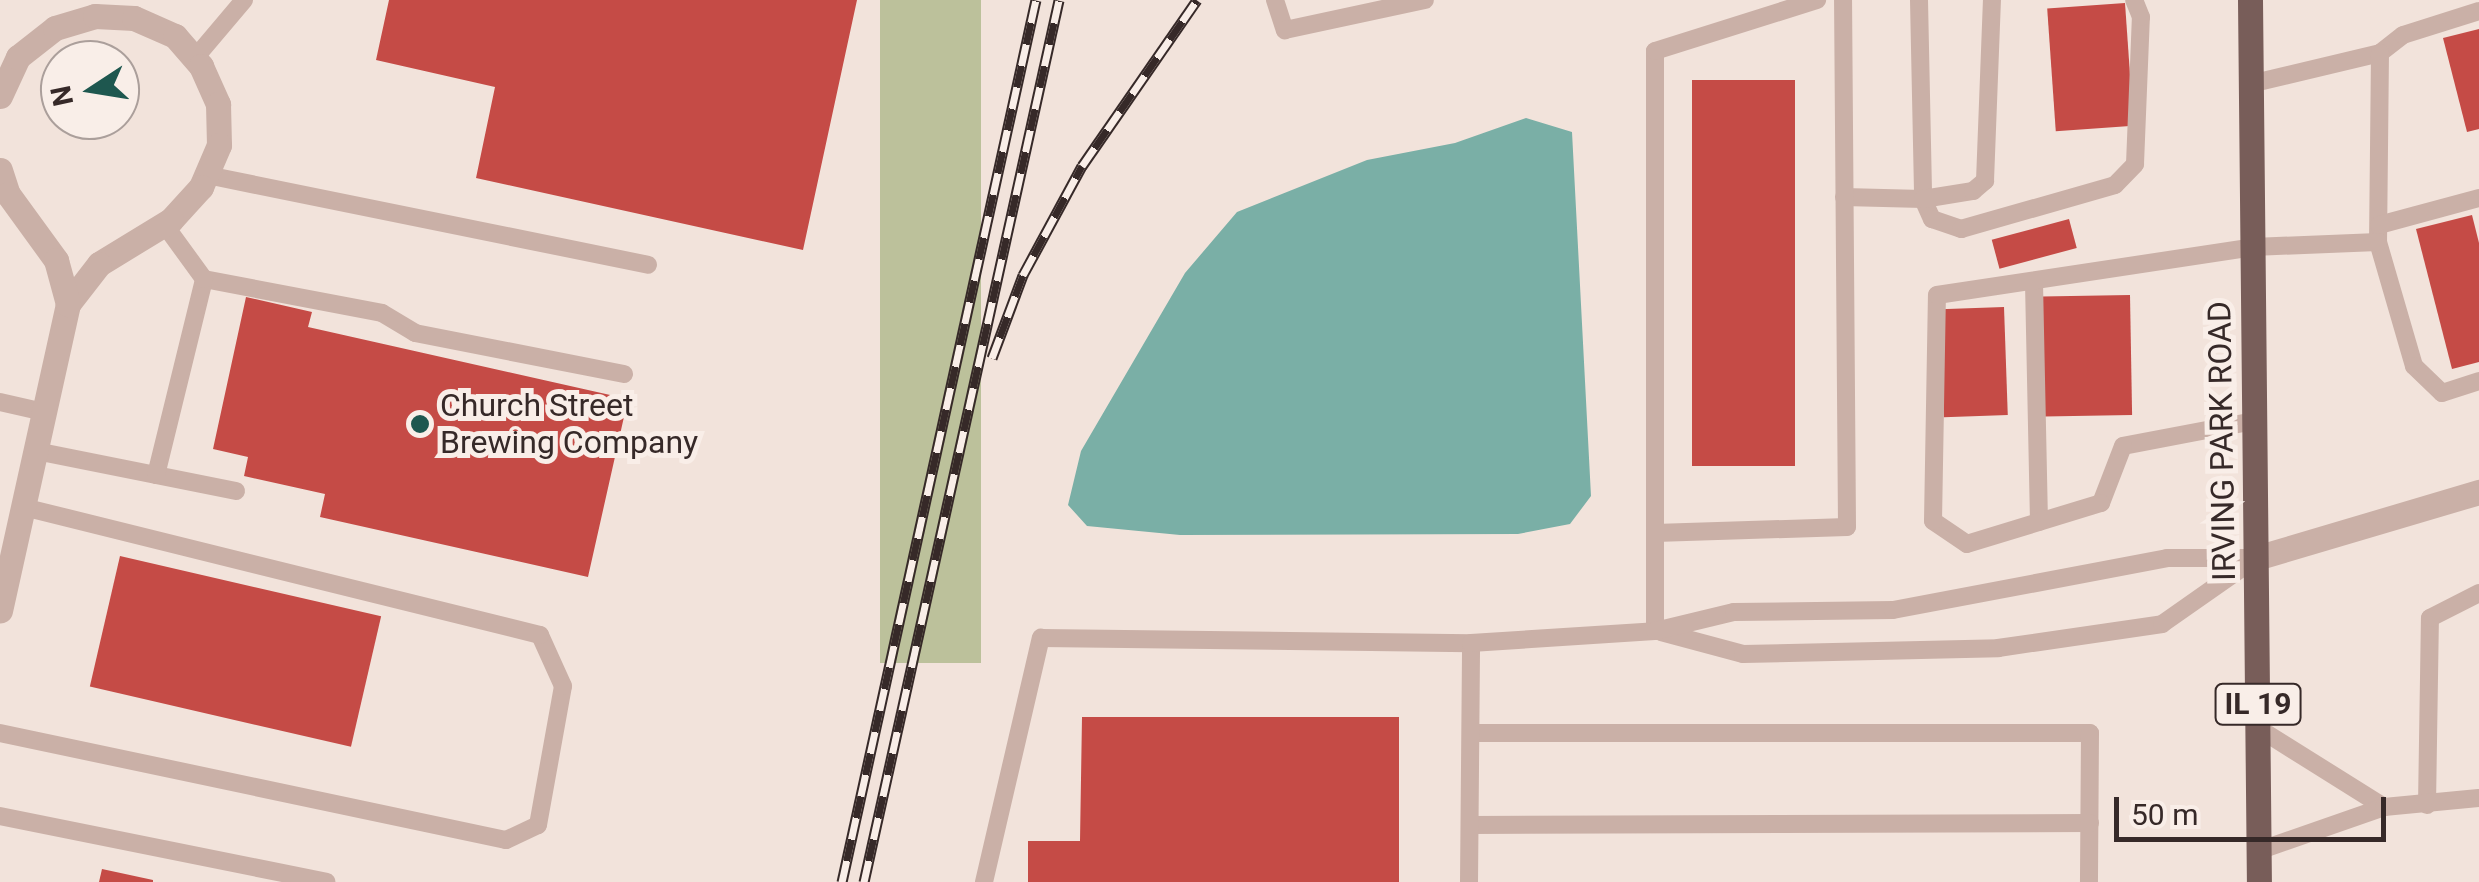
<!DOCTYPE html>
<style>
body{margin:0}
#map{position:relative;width:2479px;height:882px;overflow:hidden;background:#f2e3db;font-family:Roboto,sans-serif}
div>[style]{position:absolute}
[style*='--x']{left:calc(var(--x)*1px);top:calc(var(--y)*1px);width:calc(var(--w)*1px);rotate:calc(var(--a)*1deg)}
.green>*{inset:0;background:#bcc19b;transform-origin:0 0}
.water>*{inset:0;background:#7aafa6}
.building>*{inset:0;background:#c54b46;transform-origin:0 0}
.service>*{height:18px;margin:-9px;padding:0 9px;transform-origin:9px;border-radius:9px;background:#cab0a7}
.minor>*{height:25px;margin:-12.5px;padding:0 12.5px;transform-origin:12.5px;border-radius:12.5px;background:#cab0a7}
.tertiary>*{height:25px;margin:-12.5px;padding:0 12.5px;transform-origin:12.5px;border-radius:12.5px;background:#cab0a7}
.primary>*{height:25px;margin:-12.5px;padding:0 12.5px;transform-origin:12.5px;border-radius:12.5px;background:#785d59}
.rail>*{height:11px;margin-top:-5.5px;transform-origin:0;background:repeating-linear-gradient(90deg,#f9eee8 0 22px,#362928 0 44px);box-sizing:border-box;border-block:2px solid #362928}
.dots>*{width:28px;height:28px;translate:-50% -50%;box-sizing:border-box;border:5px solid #f9eee8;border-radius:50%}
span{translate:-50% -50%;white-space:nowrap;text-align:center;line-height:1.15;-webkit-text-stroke:10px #f9eee8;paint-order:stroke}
.shield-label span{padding:2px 8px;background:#f9eee8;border:2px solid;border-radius:8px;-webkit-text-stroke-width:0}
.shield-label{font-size:30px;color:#362928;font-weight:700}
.poi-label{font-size:32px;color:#362928}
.left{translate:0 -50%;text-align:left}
.street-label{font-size:32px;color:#362928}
.north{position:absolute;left:40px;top:40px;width:100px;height:100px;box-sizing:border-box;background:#f9eee8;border:2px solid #ab9f9b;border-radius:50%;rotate:258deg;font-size:28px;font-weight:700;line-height:40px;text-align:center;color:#362928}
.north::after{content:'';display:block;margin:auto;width:35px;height:45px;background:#1e574f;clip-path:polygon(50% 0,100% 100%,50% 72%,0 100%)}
.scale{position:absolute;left:2114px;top:797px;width:272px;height:45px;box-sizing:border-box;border:5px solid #362928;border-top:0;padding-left:12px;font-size:30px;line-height:35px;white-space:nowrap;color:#362928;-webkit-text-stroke:8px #f9eee8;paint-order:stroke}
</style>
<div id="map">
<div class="green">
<i style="left:880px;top:0;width:101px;height:663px"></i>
</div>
<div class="water">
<i style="clip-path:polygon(1526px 118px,1572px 132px,1591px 496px,1570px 524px,1518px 534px,1180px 535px,1087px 526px,1068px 505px,1081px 451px,1185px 273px,1237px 212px,1367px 160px,1455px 143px)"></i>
</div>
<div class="building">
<i style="clip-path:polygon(389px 0,857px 0,803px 250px,476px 178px,495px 87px,376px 60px)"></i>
<i style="left:2125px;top:3px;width:123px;height:78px;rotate:86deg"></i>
<i style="clip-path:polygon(2479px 29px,2479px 129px,2467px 132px,2443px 38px)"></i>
<i style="left:1795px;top:80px;width:386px;height:103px;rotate:90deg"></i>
<i style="clip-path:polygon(2472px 215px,2479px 243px,2479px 362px,2452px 369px,2416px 229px)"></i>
<i style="left:2069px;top:219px;width:30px;height:80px;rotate:75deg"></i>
<i style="left:2130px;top:295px;width:120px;height:88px;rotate:89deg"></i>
<i style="clip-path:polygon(246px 297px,312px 312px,308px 327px,628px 399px,588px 577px,320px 517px,325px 494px,244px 476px,248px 457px,213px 449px)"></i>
<i style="left:2004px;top:307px;width:108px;height:64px;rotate:88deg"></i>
<i style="left:120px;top:556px;width:268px;height:134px;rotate:13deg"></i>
<i style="clip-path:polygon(1082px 717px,1399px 717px,1399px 882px,1028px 882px,1028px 841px,1080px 841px)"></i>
<i style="clip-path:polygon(102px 869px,153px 880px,153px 882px,99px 882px)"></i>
</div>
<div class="service">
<i style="--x:1275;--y:0;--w:32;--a:72"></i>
<i style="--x:1285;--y:30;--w:143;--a:-12.1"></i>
<i style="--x:1919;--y:0;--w:199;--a:88.8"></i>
<i style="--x:1923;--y:199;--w:22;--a:66"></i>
<i style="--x:1932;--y:219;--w:31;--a:19"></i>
<i style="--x:1961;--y:229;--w:160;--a:-15.9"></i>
<i style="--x:2115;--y:185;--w:29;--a:-46"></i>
<i style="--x:2135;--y:164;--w:147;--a:-87.7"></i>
<i style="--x:2141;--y:17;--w:18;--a:-112"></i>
<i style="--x:2380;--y:53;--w:29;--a:-38"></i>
<i style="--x:2403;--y:35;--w:80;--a:-17.5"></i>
<i style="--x:195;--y:58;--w:76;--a:-49.8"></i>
<i style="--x:2250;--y:84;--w:134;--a:-13.4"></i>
<i style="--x:2380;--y:53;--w:189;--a:90.6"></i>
<i style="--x:2378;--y:242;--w:129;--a:73.8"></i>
<i style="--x:2414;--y:366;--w:39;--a:44"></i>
<i style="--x:2442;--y:393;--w:39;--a:-18"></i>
<i style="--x:207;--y:175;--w:450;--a:11.5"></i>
<i style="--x:1844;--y:197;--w:79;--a:1.5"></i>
<i style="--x:1923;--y:199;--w:51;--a:-9.1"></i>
<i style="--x:1973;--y:191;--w:16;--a:-40"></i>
<i style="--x:1985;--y:181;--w:181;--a:-87.8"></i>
<i style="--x:2379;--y:225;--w:104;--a:-15.1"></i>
<i style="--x:204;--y:279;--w:181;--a:10.8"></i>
<i style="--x:382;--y:313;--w:39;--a:31"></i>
<i style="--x:415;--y:333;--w:213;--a:11.1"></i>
<i style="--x:2034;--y:283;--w:239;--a:88.8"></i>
<i style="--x:0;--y:402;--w:45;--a:12.8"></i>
<i style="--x:2254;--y:421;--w:133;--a:169.2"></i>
<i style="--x:2123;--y:446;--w:61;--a:111.1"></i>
<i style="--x:2101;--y:503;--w:140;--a:163"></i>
<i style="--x:1967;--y:544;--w:41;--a:-145.9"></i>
<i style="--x:1933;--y:521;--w:226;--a:-89"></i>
<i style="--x:1937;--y:295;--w:320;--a:-8.6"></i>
<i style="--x:2253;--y:247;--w:125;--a:-2.3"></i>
<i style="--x:36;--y:451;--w:204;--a:11.3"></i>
<i style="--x:156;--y:475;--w:202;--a:-76.2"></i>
<i style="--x:204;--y:279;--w:68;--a:-126"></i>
<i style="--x:1655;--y:533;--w:192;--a:-1.8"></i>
<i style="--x:1847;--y:527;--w:527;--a:-90.43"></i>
<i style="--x:1655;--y:631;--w:580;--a:-90"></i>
<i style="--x:1655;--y:51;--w:170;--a:-17.5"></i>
<i style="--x:1661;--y:632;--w:85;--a:15"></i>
<i style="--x:1743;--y:654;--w:255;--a:-1.3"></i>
<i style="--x:1998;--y:648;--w:166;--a:-8.3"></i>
<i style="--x:2162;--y:624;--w:113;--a:-35"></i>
<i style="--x:2258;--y:728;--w:149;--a:32.1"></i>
<i style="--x:0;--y:733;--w:517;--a:11.94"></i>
<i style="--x:506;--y:840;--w:35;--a:-25"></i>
<i style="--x:538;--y:825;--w:141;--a:-79.8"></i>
<i style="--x:563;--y:686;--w:56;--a:-114.3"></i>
<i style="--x:540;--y:635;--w:533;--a:-166.09"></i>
<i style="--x:1471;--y:733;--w:619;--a:0"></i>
<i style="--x:2090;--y:733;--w:149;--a:90.4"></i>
<i style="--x:2427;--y:805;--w:187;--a:-89.1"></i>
<i style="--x:2430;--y:618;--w:55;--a:-27"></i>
<i style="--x:0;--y:816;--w:333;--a:11.4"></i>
<i style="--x:1470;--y:825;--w:620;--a:-0.18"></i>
<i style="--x:2258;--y:851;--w:133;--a:-19.2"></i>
<i style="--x:2384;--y:807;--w:95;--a:-5.4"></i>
<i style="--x:984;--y:882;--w:251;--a:-76.9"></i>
<i style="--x:1041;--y:638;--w:430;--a:0.7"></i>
<i style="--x:1469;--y:882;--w:239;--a:-89.5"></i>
<i style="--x:1471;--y:643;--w:184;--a:-3.7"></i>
<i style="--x:1655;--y:631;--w:81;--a:-13.5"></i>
<i style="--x:1734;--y:612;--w:159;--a:-0.7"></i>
<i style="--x:1893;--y:610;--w:279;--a:-10.7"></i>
<i style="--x:2167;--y:558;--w:89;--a:0"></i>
</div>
<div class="minor">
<i style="--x:0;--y:96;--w:43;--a:-65.2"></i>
<i style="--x:18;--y:57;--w:47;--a:-38.1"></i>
<i style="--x:55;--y:28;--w:42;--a:-16.7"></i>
<i style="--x:95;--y:16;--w:39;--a:3"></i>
<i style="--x:134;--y:18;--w:45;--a:23.7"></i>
<i style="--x:175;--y:36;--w:40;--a:49"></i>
<i style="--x:201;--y:66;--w:42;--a:65.9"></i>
<i style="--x:218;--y:104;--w:41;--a:88.6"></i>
<i style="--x:219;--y:145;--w:46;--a:113.2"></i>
<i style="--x:201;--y:187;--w:45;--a:132.3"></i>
<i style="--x:171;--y:220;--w:84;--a:148.6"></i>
<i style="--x:99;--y:264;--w:51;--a:127.8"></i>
<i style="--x:68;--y:304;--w:314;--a:102.5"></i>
<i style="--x:0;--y:170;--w:25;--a:72"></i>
<i style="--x:8;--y:194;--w:82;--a:54"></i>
<i style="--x:56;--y:260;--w:46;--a:74.7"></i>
</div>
<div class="tertiary">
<i style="--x:2256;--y:558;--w:233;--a:-16.5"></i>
</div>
<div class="primary">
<i style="--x:2250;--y:0;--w:882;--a:89.42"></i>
</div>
<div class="rail">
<i style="--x:992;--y:358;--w:89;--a:-69.5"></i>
<i style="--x:1023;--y:275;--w:124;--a:-61.6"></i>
<i style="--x:1082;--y:166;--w:202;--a:-55.3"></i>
<i style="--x:842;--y:882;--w:903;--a:-77.6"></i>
<i style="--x:864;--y:882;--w:903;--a:-77.53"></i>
</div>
<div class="dots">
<i style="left:420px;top:424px;background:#1e574f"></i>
</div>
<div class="shield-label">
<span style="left:2258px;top:704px">IL 19</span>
</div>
<div class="poi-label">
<span class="left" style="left:440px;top:424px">Church Street<br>Brewing Company</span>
</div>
<div class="street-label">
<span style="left:2222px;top:441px;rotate:-91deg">IRVING PARK ROAD</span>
</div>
<div class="north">N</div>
<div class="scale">50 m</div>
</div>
